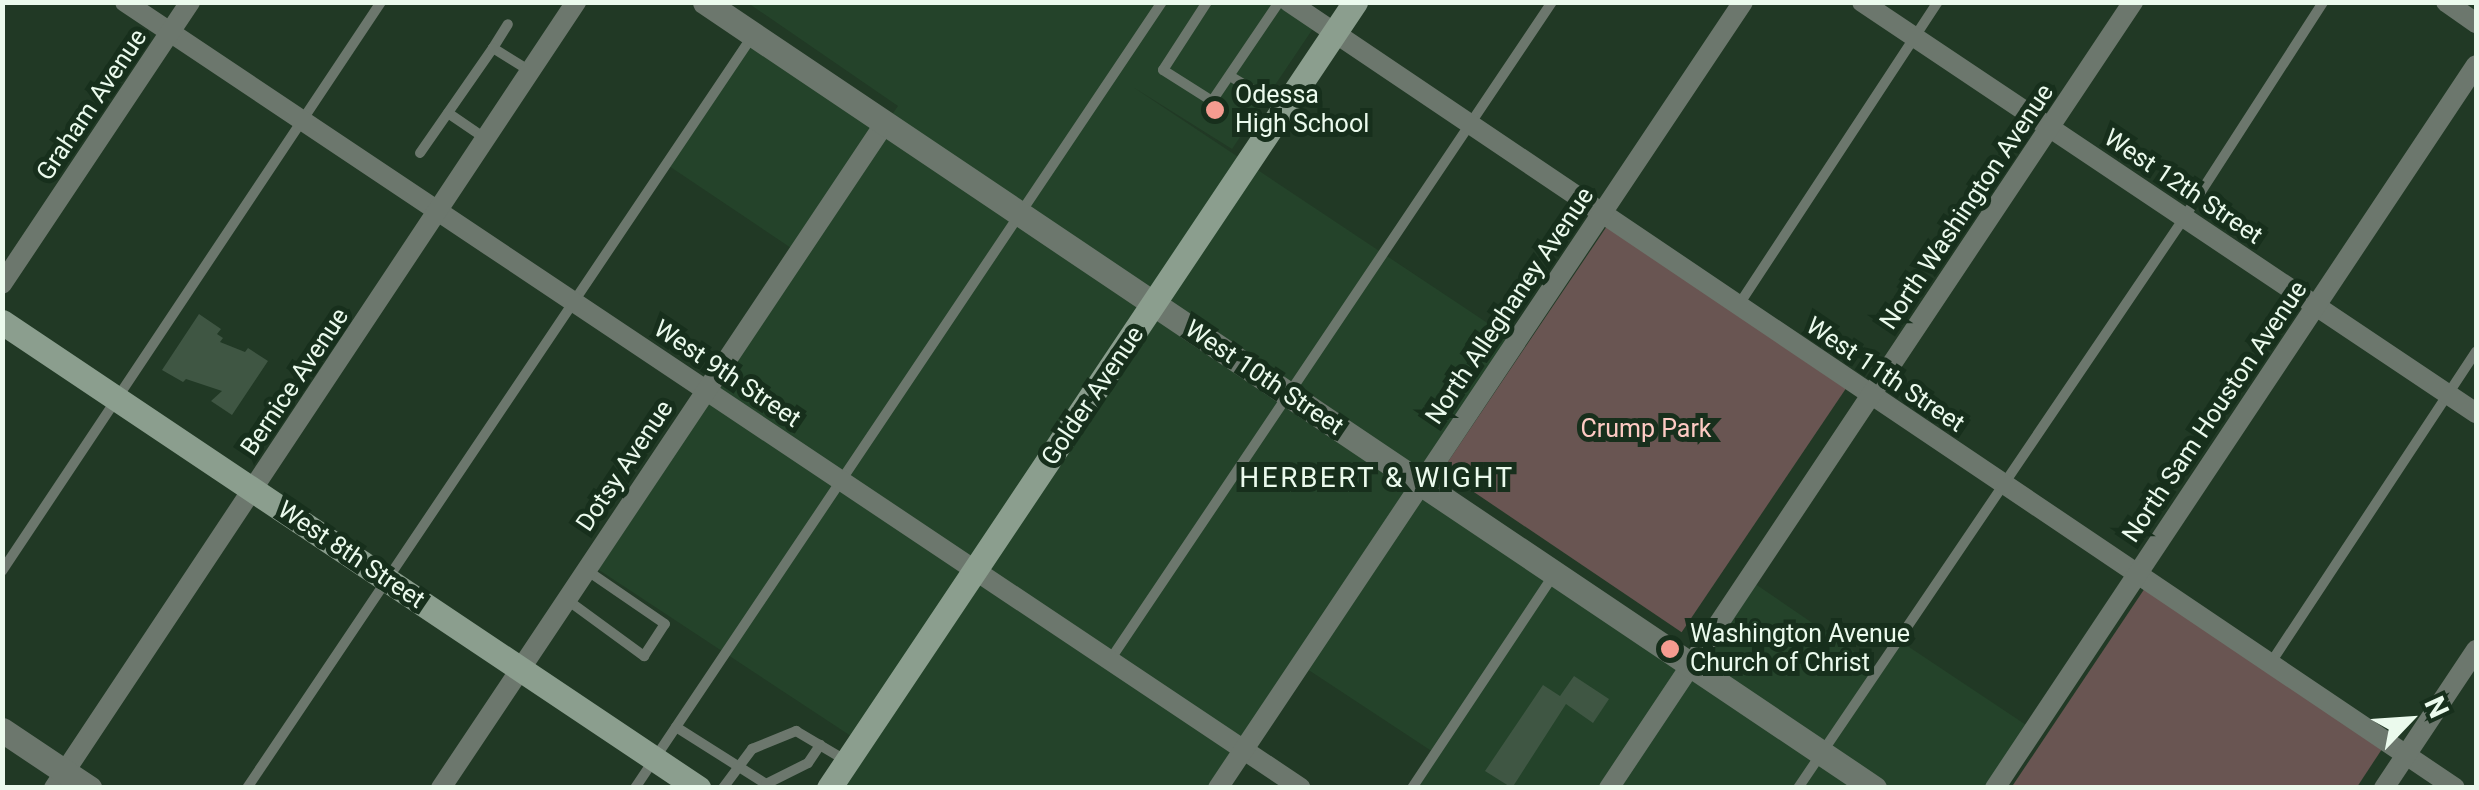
<!DOCTYPE html>
<style>
body{margin:0}
#map{position:relative;width:2479px;height:790px;overflow:hidden;background:#213925;font-family:Roboto,sans-serif}
div>[style]{position:absolute}
[style*='--x']{left:calc(var(--x)*1px);top:calc(var(--y)*1px);width:calc(var(--w)*1px);rotate:calc(var(--a)*1deg)}
.built>*{inset:0;background:#24432a}
.green>*{inset:0;background:#695552;transform-origin:0 0}
.building>*{inset:0;background:#3f5643}
.service>*{height:10px;margin:-5px;padding:0 5px;transform-origin:5px;border-radius:5px;background:#6c776d}
.minor>*{height:20px;margin:-10px;padding:0 10px;transform-origin:10px;border-radius:10px;background:#6c776d}
.tertiary>*{height:25px;margin:-12.5px;padding:0 12.5px;transform-origin:12.5px;border-radius:12.5px;background:#6c776d}
.secondary>*{height:25px;margin:-12.5px;padding:0 12.5px;transform-origin:12.5px;border-radius:12.5px;background:#8b9e8e}
.dots>*{width:28px;height:28px;translate:-50% -50%;box-sizing:border-box;border:5px solid #172f1c;border-radius:50%}
span{translate:-50% -50%;white-space:nowrap;text-align:center;line-height:1.15;-webkit-text-stroke:10px #172f1c;paint-order:stroke}
.poi-label{font-size:25px;color:#ebfaed}
.left{translate:0 -50%;text-align:left}
.street-label{font-size:25px;color:#ebfaed}
.park-label{font-size:25px;color:#fdcac3}
.neighbourhood-label{font-size:28px;color:#ebfaed;letter-spacing:2.5px}
.frame{position:absolute;inset:0;border:5px solid #ebfaed;pointer-events:none}
.north{position:absolute;left:2359px;top:670px;width:100px;height:100px;-webkit-text-stroke:8px #172f1c;paint-order:stroke;rotate:65deg;font-size:28px;font-weight:700;line-height:40px;text-align:center;color:#ebfaed}
.north::after{content:'';display:block;margin:auto;width:35px;height:45px;background:#ebfaed;clip-path:polygon(50% 0,100% 100%,50% 72%,0 100%)}
</style>
<div id="map">
<div class="built">
<i style="clip-path:polygon(748px 3px,1282px 3px,1314px 27px,1232px 149px,1133px 87px,1516px 342px,1422px 483px,1690px 664px,1748px 579px,1877px 667px,1897px 639px,2035px 731px,1997px 787px,1411px 787px,1433px 752px,1301px 665px,1219px 787px,848px 787px,836px 780px,860px 742px,593px 566px,800px 254px,663px 162px,749px 32px,886px 123px,898px 106px)"></i>
</div>
<div class="green">
<i style="left:1607px;top:226px;width:289px;height:295px;rotate:34deg"></i>
<i style="clip-path:polygon(2145px 588px,2384px 746px,2357px 787px,2011px 788px)"></i>
</div>
<div class="building">
<i style="clip-path:polygon(199px 314px,221px 329px,217px 334px,223px 338px,220px 342px,245px 352px,248px 348px,268px 361px,232px 415px,211px 401px,222px 391px,186px 379px,183px 382px,162px 370px)"></i>
<i style="clip-path:polygon(1574px 676px,1609px 699px,1593px 723px,1566px 704px,1512px 788px,1485px 771px,1543px 685px,1560px 696px)"></i>
</div>
<div class="service">
<i style="--x:1207;--y:2;--w:81;--a:122.9"></i>
<i style="--x:1163;--y:70;--w:58;--a:32.3"></i>
<i style="--x:1212;--y:101;--w:120;--a:-55.9"></i>
<i style="--x:493;--y:48;--w:28;--a:-58"></i>
<i style="--x:1230;--y:76;--w:63;--a:31.4"></i>
<i style="--x:448;--y:113;--w:46;--a:34.4"></i>
<i style="--x:420;--y:153;--w:128;--a:-55.2"></i>
<i style="--x:493;--y:48;--w:44;--a:31.9"></i>
<i style="--x:1738;--y:306;--w:364;--a:-56.7"></i>
<i style="--x:2;--y:571;--w:684;--a:-56.33"></i>
<i style="--x:566;--y:599;--w:97;--a:36.2"></i>
<i style="--x:644;--y:656;--w:38;--a:-57"></i>
<i style="--x:665;--y:624;--w:97;--a:-145.5"></i>
<i style="--x:1110;--y:660;--w:793;--a:-56.11"></i>
<i style="--x:2270;--y:664;--w:374;--a:-56.6"></i>
<i style="--x:676;--y:727;--w:107;--a:32.3"></i>
<i style="--x:766;--y:784;--w:47;--a:-26.6"></i>
<i style="--x:808;--y:763;--w:22;--a:-56"></i>
<i style="--x:247;--y:788;--w:907;--a:-56.1"></i>
<i style="--x:635;--y:788;--w:946;--a:-56.16"></i>
<i style="--x:723;--y:788;--w:49;--a:-53.4"></i>
<i style="--x:752;--y:749;--w:48;--a:-22.2"></i>
<i style="--x:796;--y:731;--w:57;--a:30.6"></i>
<i style="--x:1412;--y:788;--w:257;--a:-56.4"></i>
<i style="--x:1798;--y:788;--w:688;--a:-55.89"></i>
<i style="--x:2184;--y:218;--w:257;--a:-57.2"></i>
</div>
<div class="minor">
<i style="--x:125;--y:2;--w:1414;--a:33.76"></i>
<i style="--x:1289;--y:2;--w:1406;--a:33.98"></i>
<i style="--x:1862;--y:2;--w:739;--a:33.8"></i>
<i style="--x:2446;--y:2;--w:37;--a:35"></i>
<i style="--x:2;--y:284;--w:339;--a:-56.3"></i>
<i style="--x:54;--y:788;--w:944;--a:-56.41"></i>
<i style="--x:441;--y:788;--w:800;--a:-56.27"></i>
<i style="--x:1218;--y:788;--w:945;--a:-56.26"></i>
<i style="--x:1609;--y:788;--w:945;--a:-56.31"></i>
<i style="--x:1995;--y:788;--w:868;--a:-56.36"></i>
<i style="--x:2384;--y:788;--w:166;--a:-56.3"></i>
</div>
<div class="tertiary">
<i style="--x:705;--y:2;--w:1409;--a:33.92"></i>
<i style="--x:2;--y:730;--w:105;--a:33.7"></i>
</div>
<div class="secondary">
<i style="--x:2;--y:322;--w:838;--a:33.8"></i>
<i style="--x:829;--y:788;--w:946;--a:-56.21"></i>
</div>
<div class="dots">
<i style="left:1215px;top:110px;background:#f59c90"></i>
<i style="left:1670px;top:649px;background:#f59c90"></i>
</div>
<div class="poi-label">
<span class="left" style="left:1235px;top:110px">Odessa<br>High School</span>
<span class="left" style="left:1690px;top:649px">Washington Avenue<br>Church of Christ</span>
</div>
<div class="street-label">
<span style="left:92px;top:105px;rotate:-56deg">Graham Avenue</span>
<span style="left:2183px;top:187px;rotate:34deg">West 12th Street</span>
<span style="left:1967px;top:207px;rotate:-56deg">North Washington Avenue</span>
<span style="left:1510px;top:306px;rotate:-56deg">North Alleghaney Avenue</span>
<span style="left:727px;top:374px;rotate:34deg">West 9th Street</span>
<span style="left:1885px;top:375px;rotate:34deg">West 11th Street</span>
<span style="left:1264px;top:378px;rotate:34deg">West 10th Street</span>
<span style="left:295px;top:382px;rotate:-56deg">Bernice Avenue</span>
<span style="left:1093px;top:396px;rotate:-56deg">Golder Avenue</span>
<span style="left:2215px;top:412px;rotate:-56deg">North Sam Houston Avenue</span>
<span style="left:625px;top:466px;rotate:-56deg">Dotsy Avenue</span>
<span style="left:351px;top:555px;rotate:34deg">West 8th Street</span>
</div>
<div class="park-label">
<span style="left:1646px;top:429px">Crump Park</span>
</div>
<div class="neighbourhood-label">
<span style="left:1377px;top:478px">HERBERT &amp; WIGHT</span>
</div>
<div class="frame"></div>
<div class="north">N</div>
</div>
